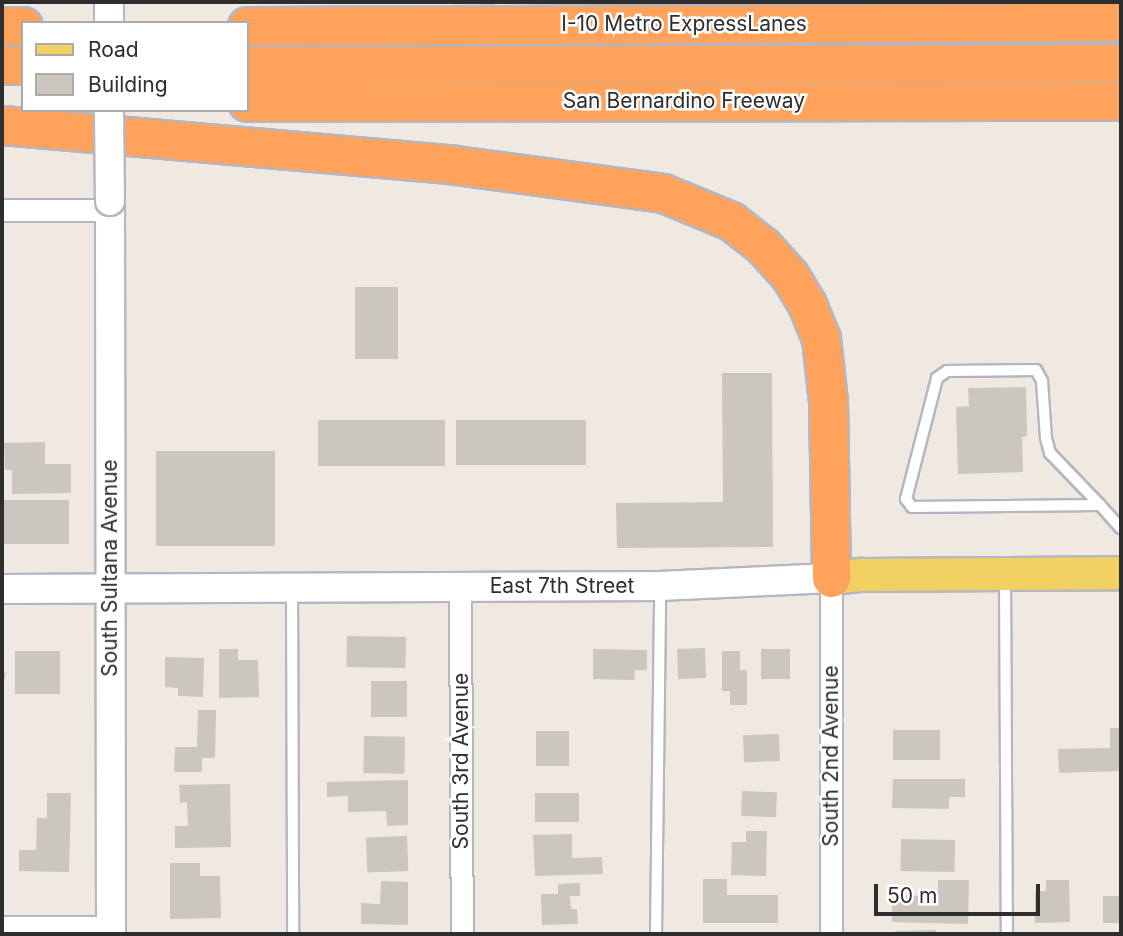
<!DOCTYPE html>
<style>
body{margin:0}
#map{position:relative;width:1123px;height:936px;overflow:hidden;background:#efe9e1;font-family:Inter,sans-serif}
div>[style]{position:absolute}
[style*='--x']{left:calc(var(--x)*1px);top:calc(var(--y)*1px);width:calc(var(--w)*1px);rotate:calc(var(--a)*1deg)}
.building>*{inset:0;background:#cbc7bf;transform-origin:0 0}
.roads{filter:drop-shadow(2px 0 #b4b7c1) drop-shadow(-2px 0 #b4b7c1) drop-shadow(0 2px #b4b7c1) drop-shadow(0 -2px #b4b7c1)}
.lane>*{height:10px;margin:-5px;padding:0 5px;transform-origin:5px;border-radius:5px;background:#fff}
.street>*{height:21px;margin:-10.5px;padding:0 10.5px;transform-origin:10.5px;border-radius:10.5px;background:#fff}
.secondary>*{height:28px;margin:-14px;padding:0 14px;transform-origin:14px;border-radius:14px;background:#fff}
.primary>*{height:32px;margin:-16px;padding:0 16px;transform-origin:16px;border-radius:16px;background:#f2d163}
.highway>*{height:37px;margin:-18.5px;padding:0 18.5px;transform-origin:18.5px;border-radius:18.5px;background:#ffa35c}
.bridges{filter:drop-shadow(2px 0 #b4b7c1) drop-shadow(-2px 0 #b4b7c1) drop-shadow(0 2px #b4b7c1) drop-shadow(0 -2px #b4b7c1)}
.secondary-bridge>*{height:28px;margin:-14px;padding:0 14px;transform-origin:14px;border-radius:14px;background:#fff}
span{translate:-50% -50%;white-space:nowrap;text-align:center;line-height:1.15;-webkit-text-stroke:5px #fff;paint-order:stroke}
.street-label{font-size:21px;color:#2e2e2e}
.frame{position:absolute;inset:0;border:4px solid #2e2e2e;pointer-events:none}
.legend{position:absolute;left:21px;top:21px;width:228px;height:91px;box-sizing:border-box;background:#fff;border:2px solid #ababab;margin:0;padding:9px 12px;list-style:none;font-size:21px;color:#2e2e2e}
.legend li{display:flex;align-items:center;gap:14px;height:35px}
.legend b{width:35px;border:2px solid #ababab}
.scale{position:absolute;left:874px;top:884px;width:166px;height:32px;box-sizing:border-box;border:4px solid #2e2e2e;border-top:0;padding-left:9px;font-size:21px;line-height:24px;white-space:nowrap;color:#2e2e2e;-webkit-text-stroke:5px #fff;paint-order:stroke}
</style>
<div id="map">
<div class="building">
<i style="left:355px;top:287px;width:43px;height:72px"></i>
<i style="clip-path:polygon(722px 373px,772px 373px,773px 547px,617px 548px,616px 503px,723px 502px)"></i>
<i style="clip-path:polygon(1026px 387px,1027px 436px,1022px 437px,1023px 472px,958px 474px,956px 407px,969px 406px,968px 388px)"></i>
<i style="left:318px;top:420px;width:127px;height:46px"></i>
<i style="left:456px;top:420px;width:130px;height:45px"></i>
<i style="clip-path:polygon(45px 442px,45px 464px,71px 464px,71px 493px,12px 494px,12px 470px,5px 470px,4px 443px)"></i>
<i style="left:156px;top:451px;width:119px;height:95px"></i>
<i style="left:2px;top:500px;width:67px;height:44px"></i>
<i style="left:347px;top:636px;width:59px;height:31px;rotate:1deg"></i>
<i style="left:705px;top:648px;width:30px;height:28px;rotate:88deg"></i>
<i style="clip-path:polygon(219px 649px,238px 649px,238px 660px,258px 660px,259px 697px,219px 698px)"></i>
<i style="clip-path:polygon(593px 649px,647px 650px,647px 670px,635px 670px,634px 680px,593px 679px)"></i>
<i style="left:761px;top:649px;width:29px;height:30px"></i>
<i style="left:15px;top:651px;width:45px;height:43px"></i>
<i style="clip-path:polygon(722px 651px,740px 651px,740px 670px,747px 670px,747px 705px,730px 705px,730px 691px,722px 691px)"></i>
<i style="clip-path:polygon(165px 657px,204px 658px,203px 697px,178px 696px,178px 688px,165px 687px)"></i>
<i style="left:2px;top:672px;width:4px;height:61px;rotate:14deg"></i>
<i style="left:371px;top:681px;width:36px;height:36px"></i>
<i style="clip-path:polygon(198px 710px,216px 710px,215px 758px,202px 758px,202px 772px,174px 772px,175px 747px,197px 747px)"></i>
<i style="clip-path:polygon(1110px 728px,1121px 728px,1121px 771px,1059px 773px,1058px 749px,1110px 748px)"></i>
<i style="left:893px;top:730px;width:47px;height:30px"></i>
<i style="left:536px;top:731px;width:33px;height:35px"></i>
<i style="left:779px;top:734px;width:27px;height:36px;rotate:88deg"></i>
<i style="left:364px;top:736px;width:41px;height:37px;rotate:1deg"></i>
<i style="clip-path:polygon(893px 779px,965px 779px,965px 797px,949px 797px,949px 809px,892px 808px)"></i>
<i style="clip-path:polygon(408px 780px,408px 825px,387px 826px,386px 811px,348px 812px,348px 796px,327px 797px,327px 782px)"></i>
<i style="clip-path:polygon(230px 784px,231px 847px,175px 848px,175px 826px,188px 826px,187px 802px,180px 803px,179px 785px)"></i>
<i style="left:742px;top:791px;width:35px;height:25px;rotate:2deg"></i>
<i style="clip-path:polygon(47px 793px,71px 793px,69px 872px,19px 871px,19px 850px,36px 850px,37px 818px,47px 818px)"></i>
<i style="left:579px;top:793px;width:29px;height:44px;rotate:90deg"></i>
<i style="clip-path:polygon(746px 831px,767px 831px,766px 876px,731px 875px,732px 842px,746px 842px)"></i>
<i style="clip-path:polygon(572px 834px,572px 858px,602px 857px,603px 874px,535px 876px,533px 835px)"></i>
<i style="left:407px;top:836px;width:35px;height:41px;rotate:88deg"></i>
<i style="left:901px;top:839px;width:54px;height:32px;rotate:1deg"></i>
<i style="clip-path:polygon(170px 863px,200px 863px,200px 876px,220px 876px,221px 918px,170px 919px)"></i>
<i style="clip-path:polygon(703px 879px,727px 879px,727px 895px,778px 895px,778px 923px,703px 923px)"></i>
<i style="clip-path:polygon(938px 880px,969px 880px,968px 924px,892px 922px,892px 895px,938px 896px)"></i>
<i style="clip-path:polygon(1046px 880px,1069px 880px,1070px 922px,1035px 923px,1035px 891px,1046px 891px)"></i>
<i style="clip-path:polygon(381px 881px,408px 882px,408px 925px,361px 924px,361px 903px,380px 904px)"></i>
<i style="clip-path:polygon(580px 883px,580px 896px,570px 896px,571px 909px,577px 909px,578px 924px,542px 925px,541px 894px,558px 894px,558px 884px)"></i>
<i style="left:1121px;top:896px;width:27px;height:18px;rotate:90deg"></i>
<i style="clip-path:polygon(936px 930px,936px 934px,895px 934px,895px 931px)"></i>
</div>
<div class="roads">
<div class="lane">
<i style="--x:1100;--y:505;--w:188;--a:179.4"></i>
<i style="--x:912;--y:507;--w:10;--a:-127"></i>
<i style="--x:906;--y:499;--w:125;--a:-75.6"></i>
<i style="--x:937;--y:378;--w:12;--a:-35"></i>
<i style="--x:947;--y:371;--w:89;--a:-0.6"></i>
<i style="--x:1036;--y:370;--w:13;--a:61"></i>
<i style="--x:1042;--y:381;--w:57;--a:86"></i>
<i style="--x:1046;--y:438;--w:16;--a:75"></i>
<i style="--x:1050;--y:453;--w:72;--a:46.1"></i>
<i style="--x:1100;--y:505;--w:31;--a:48"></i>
<i style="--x:1005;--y:577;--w:357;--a:89.7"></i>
<i style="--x:292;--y:590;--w:344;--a:89.8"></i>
<i style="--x:656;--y:934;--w:347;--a:-89.3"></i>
</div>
<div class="street">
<i style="--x:2;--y:210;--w:108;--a:0"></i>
<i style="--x:831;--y:578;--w:356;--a:90"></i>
<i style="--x:460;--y:587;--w:347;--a:89.7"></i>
<i style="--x:2;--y:927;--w:109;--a:0"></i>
</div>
<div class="secondary">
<i style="--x:109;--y:2;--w:21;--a:90"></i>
<i style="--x:110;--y:201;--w:733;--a:89.92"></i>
<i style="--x:2;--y:589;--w:658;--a:-0.26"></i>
<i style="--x:660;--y:586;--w:171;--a:-2.7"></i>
</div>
<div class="primary">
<i style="--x:831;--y:578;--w:31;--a:-6"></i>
<i style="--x:862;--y:575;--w:259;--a:-0.4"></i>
</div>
<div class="highway">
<i style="--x:2;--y:26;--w:21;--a:0"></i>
<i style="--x:247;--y:26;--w:874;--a:-0.26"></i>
<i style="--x:2;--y:65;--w:21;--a:0"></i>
<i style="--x:247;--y:65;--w:874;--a:-0.13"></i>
<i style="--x:247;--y:102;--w:874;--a:-0.07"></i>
<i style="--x:2;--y:125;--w:455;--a:5"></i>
<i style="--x:455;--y:165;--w:91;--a:7.6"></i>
<i style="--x:545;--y:177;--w:119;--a:7.7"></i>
<i style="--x:663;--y:193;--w:74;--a:22.4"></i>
<i style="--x:731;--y:221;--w:41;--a:38"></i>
<i style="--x:763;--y:246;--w:40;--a:48"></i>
<i style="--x:790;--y:276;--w:33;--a:59"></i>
<i style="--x:807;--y:304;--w:37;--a:68"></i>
<i style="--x:821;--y:338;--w:63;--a:83.7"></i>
<i style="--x:828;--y:401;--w:177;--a:89"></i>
</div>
</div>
<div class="bridges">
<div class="secondary-bridge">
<i style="--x:109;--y:110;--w:91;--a:89.4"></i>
</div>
</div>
<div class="street-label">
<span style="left:684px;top:24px">I-10 Metro ExpressLanes</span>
<span style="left:684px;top:101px">San Bernardino Freeway</span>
<span style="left:110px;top:568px;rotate:-90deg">South Sultana Avenue</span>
<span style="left:562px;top:586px">East 7th Street</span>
<span style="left:831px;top:756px;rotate:-90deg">South 2nd Avenue</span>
<span style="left:461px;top:761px;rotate:-90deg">South 3rd Avenue</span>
</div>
<div class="frame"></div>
<ul class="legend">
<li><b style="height:9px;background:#f2d163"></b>Road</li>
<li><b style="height:19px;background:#cbc7bf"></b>Building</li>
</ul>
<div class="scale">50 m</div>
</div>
